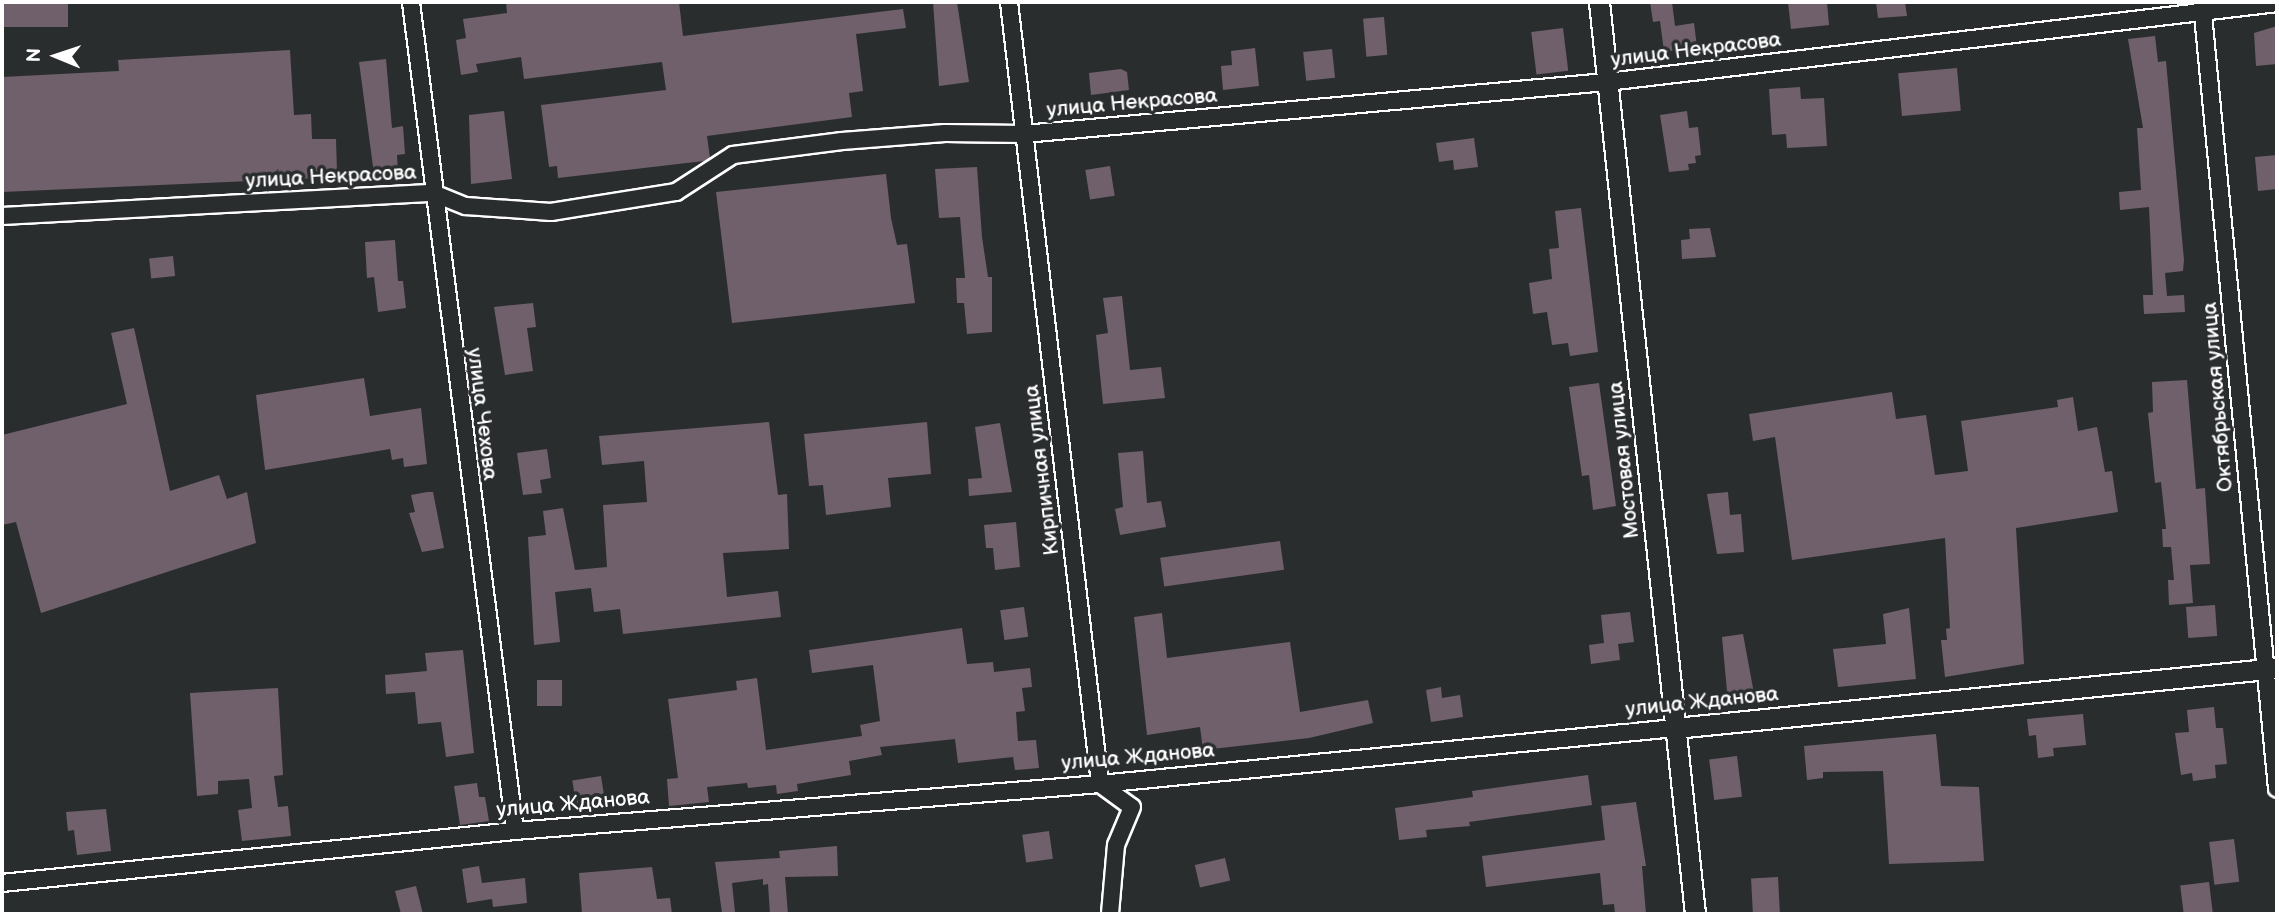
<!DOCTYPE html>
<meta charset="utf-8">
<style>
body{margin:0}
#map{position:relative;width:2279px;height:916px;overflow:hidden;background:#2a2d2e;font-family:"Balsamiq Sans",sans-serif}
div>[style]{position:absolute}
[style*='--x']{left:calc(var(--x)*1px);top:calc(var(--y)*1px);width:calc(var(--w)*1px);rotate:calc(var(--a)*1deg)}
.building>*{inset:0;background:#6f606c;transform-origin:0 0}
.roads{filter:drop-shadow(2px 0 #fff) drop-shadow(-2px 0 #fff) drop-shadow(0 2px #fff) drop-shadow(0 -2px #fff)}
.minor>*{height:16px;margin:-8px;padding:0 8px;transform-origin:8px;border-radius:8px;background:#2a2d2e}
.tertiary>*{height:19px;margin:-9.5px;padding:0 9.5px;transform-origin:9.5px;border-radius:9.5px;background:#2a2d2e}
span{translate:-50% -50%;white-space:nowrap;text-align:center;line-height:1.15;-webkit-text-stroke:7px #2a2d2e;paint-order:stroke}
.street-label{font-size:21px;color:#fff}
.frame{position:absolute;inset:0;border:4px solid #fff;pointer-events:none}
.north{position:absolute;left:21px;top:21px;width:70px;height:70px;-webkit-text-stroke:5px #2a2d2e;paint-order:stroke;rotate:272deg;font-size:19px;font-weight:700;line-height:28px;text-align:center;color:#fff}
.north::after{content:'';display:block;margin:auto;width:24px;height:32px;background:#fff;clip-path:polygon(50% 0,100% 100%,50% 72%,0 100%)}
</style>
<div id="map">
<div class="building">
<i style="left:2px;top:2px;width:66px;height:25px"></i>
<i style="clip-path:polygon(506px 2px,679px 2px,683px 36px,903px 9px,906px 28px,856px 34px,863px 91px,849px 93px,852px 117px,707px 136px,710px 158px,704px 161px,558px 178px,557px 166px,549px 167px,541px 105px,666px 90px,662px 62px,524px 79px,521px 57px,476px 64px,478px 72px,461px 75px,456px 40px,466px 38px,463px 19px,507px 13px)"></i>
<i style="clip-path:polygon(933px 2px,957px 2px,969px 82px,939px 86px)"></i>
<i style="clip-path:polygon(1650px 2px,1672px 2px,1675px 26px,1694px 23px,1697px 47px,1664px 52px,1660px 21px,1653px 22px)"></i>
<i style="clip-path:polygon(1788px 2px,1827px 2px,1829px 25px,1791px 29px)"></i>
<i style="clip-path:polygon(1876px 2px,1905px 2px,1907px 16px,1878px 18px)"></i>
<i style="left:1384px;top:17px;width:38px;height:21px;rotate:85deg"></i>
<i style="clip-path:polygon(2277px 26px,2277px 64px,2256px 66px,2254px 33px)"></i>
<i style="left:1563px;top:28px;width:43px;height:32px;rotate:83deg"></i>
<i style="clip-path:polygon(2155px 36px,2158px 62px,2166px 61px,2184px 260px,2183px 271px,2165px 273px,2167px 296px,2184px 295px,2185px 312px,2144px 314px,2143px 295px,2153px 295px,2149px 207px,2120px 210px,2119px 192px,2141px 190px,2137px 128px,2143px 128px,2128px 39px)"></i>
<i style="clip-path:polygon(1255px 48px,1259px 86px,1223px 90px,1221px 66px,1232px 65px,1231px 51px)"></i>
<i style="left:1332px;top:49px;width:29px;height:29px;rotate:84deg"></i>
<i style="clip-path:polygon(290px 50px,294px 115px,311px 114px,312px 139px,336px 139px,337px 172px,320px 173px,321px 178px,2px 192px,2px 77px,119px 71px,118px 60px)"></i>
<i style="clip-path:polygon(386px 59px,392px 128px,403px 126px,405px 154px,397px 155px,398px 172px,374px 174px,359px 62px)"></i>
<i style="left:1957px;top:68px;width:43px;height:59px;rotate:85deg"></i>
<i style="clip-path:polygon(1121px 69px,1127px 72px,1129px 90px,1091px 95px,1089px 73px)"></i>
<i style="clip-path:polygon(1800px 87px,1801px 99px,1824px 98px,1827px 146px,1787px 148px,1786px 134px,1772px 135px,1769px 89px)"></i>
<i style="clip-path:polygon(504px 111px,512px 179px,471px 184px,469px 115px)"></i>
<i style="clip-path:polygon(1687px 111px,1689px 128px,1698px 127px,1701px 155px,1695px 156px,1696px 163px,1688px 164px,1689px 170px,1669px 172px,1660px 115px)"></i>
<i style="clip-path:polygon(1474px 138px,1478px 167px,1454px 170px,1453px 160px,1439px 162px,1436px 143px)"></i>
<i style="clip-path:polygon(2277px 155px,2277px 189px,2258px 191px,2255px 157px)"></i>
<i style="left:1110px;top:166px;width:30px;height:25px;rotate:81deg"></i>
<i style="clip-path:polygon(977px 167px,982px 237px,988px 277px,992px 277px,992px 332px,967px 334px,964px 303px,957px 303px,956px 278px,965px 278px,960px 217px,939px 218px,935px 169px)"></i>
<i style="clip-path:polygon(886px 174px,891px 218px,897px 245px,907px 244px,915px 303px,732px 323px,716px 192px)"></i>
<i style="clip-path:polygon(1581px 208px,1598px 352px,1570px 356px,1568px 343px,1552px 345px,1547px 312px,1533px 314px,1529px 283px,1552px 279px,1549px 249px,1559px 248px,1555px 211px)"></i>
<i style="clip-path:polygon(1710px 228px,1716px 257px,1682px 259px,1681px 240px,1690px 239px,1689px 229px)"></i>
<i style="clip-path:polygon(395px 240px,398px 281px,403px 281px,406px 308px,378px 312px,374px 277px,367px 278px,365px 242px)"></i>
<i style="left:173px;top:256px;width:20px;height:24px;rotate:84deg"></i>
<i style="clip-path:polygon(1122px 296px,1130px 370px,1161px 367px,1165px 398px,1103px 404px,1096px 335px,1108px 333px,1103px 298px)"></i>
<i style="clip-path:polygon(533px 303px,536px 327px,527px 328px,533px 371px,505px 375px,494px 307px)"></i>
<i style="clip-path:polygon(134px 328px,170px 491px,219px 475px,227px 499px,247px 492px,256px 543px,41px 613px,16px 522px,2px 525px,2px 435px,127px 404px,111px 333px)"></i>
<i style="clip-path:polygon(364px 378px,370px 416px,421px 408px,427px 464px,404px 467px,403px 458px,392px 460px,390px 449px,265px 470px,256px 395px)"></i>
<i style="clip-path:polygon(2187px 380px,2196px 489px,2205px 488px,2210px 564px,2190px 565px,2193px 603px,2169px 605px,2168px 580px,2174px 580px,2171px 547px,2163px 547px,2162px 529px,2166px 529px,2161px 482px,2155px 483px,2148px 413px,2153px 412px,2152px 382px)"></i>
<i style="clip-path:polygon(1599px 383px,1616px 506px,1593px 510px,1589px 475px,1582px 476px,1569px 387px)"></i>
<i style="clip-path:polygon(1892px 392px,1896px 419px,1926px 415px,1935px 475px,1968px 471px,1961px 421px,2058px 407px,2057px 400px,2073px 397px,2078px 431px,2097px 427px,2105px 472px,2112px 471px,2118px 512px,2016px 528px,2024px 664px,1945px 677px,1941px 640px,1947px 640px,1946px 629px,1950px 628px,1945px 538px,1792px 560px,1775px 437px,1753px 441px,1749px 414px)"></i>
<i style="clip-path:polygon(769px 422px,778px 495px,787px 494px,789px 549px,723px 553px,727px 597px,778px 591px,781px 617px,623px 634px,620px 609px,594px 612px,591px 588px,555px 592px,560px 642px,534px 645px,528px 537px,546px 535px,543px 511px,563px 508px,575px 570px,607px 567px,603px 505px,647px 502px,644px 461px,602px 465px,599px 436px)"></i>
<i style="clip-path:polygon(927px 422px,931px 474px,888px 478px,891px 507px,826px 515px,823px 485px,809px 486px,804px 434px)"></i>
<i style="clip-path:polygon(1000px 423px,1012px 492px,969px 496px,968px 479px,982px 478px,975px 427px)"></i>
<i style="clip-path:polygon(547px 449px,551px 478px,540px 480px,542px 493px,523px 495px,517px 453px)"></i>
<i style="clip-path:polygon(1143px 451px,1147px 503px,1161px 501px,1166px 527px,1120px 535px,1115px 509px,1123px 507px,1118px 453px)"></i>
<i style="clip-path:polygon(427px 492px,433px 492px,444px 548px,422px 552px,409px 513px,415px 512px,411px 495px)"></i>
<i style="clip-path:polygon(1728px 492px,1730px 515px,1741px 514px,1744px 552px,1717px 554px,1707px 494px)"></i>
<i style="clip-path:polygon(1016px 522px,1020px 567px,995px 570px,993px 548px,986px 548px,984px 525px)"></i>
<i style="left:1280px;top:541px;width:29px;height:121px;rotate:82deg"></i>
<i style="left:2215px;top:605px;width:31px;height:29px;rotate:86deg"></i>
<i style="left:1024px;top:607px;width:30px;height:24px;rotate:82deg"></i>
<i style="clip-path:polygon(1909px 608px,1916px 679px,1838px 687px,1833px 649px,1886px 644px,1883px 614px)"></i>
<i style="clip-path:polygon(1630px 612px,1634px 642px,1618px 644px,1620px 660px,1591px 664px,1589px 645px,1604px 643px,1601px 615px)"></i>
<i style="clip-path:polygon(1162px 613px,1167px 658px,1290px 642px,1300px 712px,1368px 700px,1373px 723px,1309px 738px,1203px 750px,1200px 727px,1147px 735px,1134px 617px)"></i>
<i style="clip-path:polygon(962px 628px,967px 664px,993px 662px,994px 672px,1030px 668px,1032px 687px,1022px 688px,1025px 711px,1016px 712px,1018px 741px,1036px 740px,1039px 768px,1015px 770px,1013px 757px,958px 763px,955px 739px,880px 747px,882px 755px,849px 761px,851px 775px,797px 784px,798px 791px,777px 794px,776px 785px,748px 788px,747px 783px,707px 787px,709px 802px,669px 806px,667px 779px,678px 778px,668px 699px,737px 690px,736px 681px,757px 678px,766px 750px,862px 736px,860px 725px,880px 721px,873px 665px,812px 673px,809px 650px)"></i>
<i style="clip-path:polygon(1743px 634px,1755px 699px,1728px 702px,1722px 637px)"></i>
<i style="clip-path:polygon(463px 650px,474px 753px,446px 757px,441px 722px,418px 724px,415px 692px,386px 694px,385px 675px,427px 671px,425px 653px)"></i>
<i style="left:562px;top:680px;width:26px;height:25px;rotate:90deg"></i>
<i style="clip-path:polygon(1441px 687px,1442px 698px,1460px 695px,1463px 717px,1431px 722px,1426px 690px)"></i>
<i style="clip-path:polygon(278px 688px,283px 775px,274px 776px,278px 807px,288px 806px,291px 836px,242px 841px,238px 810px,252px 808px,249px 779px,218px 781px,218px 794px,197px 796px,190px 693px)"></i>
<i style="clip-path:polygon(2214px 707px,2216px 728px,2223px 728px,2227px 764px,2215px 765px,2216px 778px,2193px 781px,2192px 773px,2181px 775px,2175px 733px,2189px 732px,2187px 710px)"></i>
<i style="clip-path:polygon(2083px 714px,2086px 745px,2053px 748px,2054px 756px,2038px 758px,2036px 735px,2029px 736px,2027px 719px)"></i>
<i style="clip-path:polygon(1936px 734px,1941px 786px,1979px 787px,1984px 861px,1889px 864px,1883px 771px,1823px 772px,1823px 778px,1807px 780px,1804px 746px)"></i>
<i style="left:1737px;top:756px;width:41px;height:28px;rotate:83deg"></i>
<i style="clip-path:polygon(1588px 775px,1592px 805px,1469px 822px,1470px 826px,1426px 830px,1427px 837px,1399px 840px,1395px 808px,1473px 797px,1472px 791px)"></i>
<i style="left:601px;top:776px;width:32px;height:29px;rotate:81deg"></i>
<i style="clip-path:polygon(477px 783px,479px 797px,485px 797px,489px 821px,460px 825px,454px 786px)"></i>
<i style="clip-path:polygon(1636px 802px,1646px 866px,1642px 866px,1646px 914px,1615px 914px,1614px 904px,1603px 905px,1600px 873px,1486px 887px,1482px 856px,1605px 840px,1601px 806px)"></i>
<i style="clip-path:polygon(106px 809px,111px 851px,77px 855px,74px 830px,68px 831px,66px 812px)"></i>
<i style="left:1049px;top:831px;width:28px;height:27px;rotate:82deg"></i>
<i style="left:2234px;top:839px;width:43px;height:25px;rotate:83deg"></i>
<i style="clip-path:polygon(837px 846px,838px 876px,785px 877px,788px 914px,770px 914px,768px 884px,763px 885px,763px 879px,732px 883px,735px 912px,722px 913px,715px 862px,780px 858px,779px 851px)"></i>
<i style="left:1225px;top:858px;width:23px;height:31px;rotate:77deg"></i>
<i style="clip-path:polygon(479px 866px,482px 883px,525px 878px,527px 903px,493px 907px,492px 899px,467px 903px,462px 869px)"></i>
<i style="clip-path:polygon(652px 867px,657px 899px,670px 898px,672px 914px,582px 914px,579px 873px)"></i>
<i style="left:1778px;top:877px;width:37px;height:27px;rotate:87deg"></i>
<i style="left:2209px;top:882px;width:32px;height:29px;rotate:83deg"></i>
<i style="clip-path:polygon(416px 886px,423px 914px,401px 914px,395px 891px)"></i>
</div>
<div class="roads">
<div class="minor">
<i style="--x:411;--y:2;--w:835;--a:82.85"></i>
<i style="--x:1009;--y:2;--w:787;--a:83.36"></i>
<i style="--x:1100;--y:784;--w:39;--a:36"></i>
<i style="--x:1132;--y:807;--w:41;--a:112.8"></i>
<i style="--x:1116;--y:845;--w:69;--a:95"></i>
<i style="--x:2202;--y:4;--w:788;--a:84.54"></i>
<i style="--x:2;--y:216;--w:432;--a:-3.1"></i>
<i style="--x:433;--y:193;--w:35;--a:22"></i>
<i style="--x:466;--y:206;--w:85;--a:4"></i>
<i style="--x:551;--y:212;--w:127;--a:-9.1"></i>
<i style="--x:676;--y:192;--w:68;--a:-33"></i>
<i style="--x:733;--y:155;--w:110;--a:-7.3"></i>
<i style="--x:842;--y:141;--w:103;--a:-4.4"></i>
<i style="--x:945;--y:133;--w:79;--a:0.7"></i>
<i style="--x:1024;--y:134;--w:585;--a:-5.1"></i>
<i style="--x:1607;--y:82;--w:675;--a:-6.72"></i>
<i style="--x:2;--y:883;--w:516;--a:-5.79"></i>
<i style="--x:515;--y:831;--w:587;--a:-4.59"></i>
<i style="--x:1100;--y:784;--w:578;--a:-5.56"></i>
</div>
<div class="tertiary">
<i style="--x:1599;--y:2;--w:917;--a:83.99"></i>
<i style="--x:1675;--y:728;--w:605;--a:-5.69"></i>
</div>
</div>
<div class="street-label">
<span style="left:1696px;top:50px;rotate:-7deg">улица Некрасова</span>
<span style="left:1132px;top:103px;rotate:-5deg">улица Некрасова</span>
<span style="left:331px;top:177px;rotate:-3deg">улица Некрасова</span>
<span style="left:2218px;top:397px;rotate:-95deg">Октябрьская улица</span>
<span style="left:482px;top:414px;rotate:83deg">улица Чехова</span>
<span style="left:1624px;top:460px;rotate:-96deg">Мостовая улица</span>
<span style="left:1042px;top:470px;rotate:-97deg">Кирпичная улица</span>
<span style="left:1702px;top:702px;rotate:-6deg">улица Жданова</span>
<span style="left:1138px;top:757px;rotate:-5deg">улица Жданова</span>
<span style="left:573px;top:804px;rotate:-5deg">улица Жданова</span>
</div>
<div class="frame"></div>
<div class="north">N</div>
</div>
